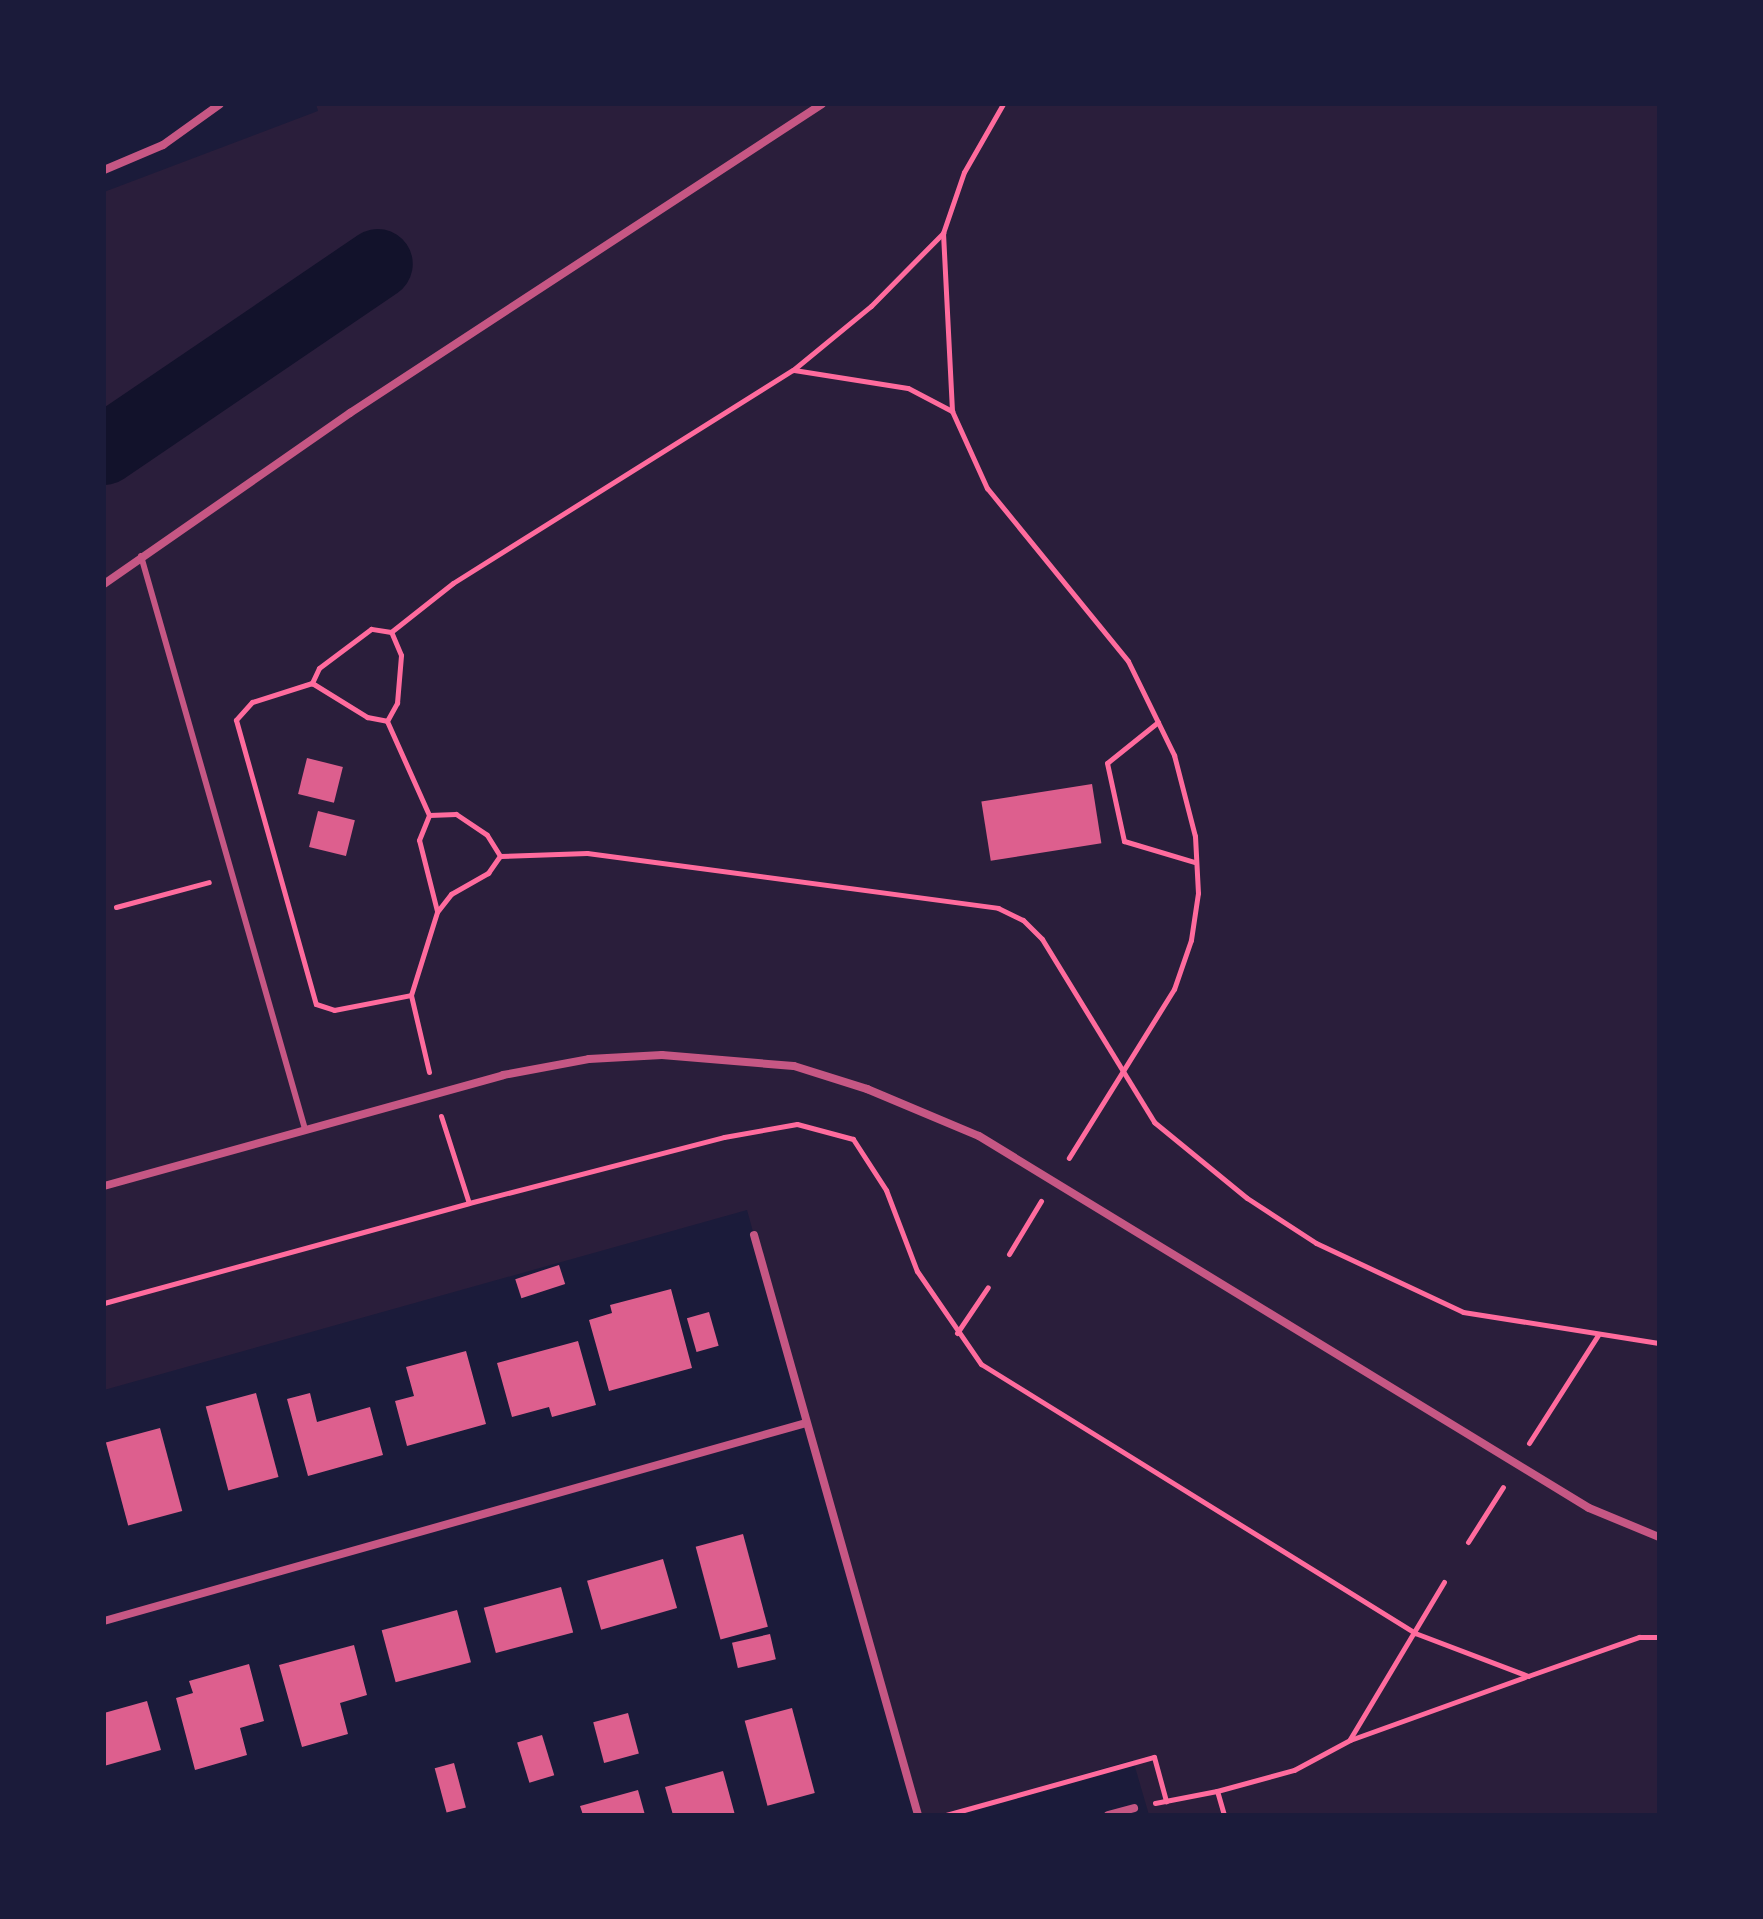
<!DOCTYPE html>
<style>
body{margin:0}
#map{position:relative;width:1763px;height:1919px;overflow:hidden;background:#1b1b3a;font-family:"Open Sans",sans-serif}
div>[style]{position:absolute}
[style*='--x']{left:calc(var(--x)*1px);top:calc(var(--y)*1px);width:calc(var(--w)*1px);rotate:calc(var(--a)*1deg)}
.green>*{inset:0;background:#2a1e3b}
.river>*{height:70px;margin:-35px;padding:0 35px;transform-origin:35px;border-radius:35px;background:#12122b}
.building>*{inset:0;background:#dd5f8e;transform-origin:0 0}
.path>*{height:5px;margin:-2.5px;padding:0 2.5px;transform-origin:2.5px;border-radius:2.5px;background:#ff6b9d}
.service>*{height:6px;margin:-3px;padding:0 3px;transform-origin:3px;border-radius:3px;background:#c65784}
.minor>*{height:8px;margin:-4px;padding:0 4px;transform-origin:4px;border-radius:4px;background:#c65784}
span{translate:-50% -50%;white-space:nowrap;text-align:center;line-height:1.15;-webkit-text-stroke:6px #1b1b3a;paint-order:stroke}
.frame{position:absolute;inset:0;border:106px solid #1b1b3a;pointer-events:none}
</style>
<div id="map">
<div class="green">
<i style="clip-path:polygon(316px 104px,1659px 104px,1659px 1815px,1149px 1815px,1133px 1760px,942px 1815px,915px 1815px,747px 1210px,104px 1390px,104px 192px,318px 111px)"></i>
</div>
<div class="river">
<i style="--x:104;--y:450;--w:331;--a:-34.2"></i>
</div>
<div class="building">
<i style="left:307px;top:758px;width:37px;height:37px;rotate:14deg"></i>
<i style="left:1092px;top:784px;width:60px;height:112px;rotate:81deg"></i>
<i style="left:318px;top:811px;width:38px;height:37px;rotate:14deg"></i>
<i style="left:559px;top:1265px;width:20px;height:46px;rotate:72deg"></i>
<i style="clip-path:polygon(671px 1289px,692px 1368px,609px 1391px,589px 1320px,612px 1313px,610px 1305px)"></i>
<i style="left:709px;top:1312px;width:35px;height:23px;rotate:74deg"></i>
<i style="clip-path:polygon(578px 1341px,596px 1405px,552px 1417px,549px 1407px,512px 1417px,497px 1363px)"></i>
<i style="clip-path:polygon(466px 1351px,486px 1424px,407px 1446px,395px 1401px,414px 1396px,406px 1367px)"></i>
<i style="left:256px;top:1393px;width:87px;height:52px;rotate:75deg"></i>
<i style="clip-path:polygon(310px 1393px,317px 1422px,370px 1407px,383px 1455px,308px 1476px,287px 1399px)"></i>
<i style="left:160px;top:1428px;width:86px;height:56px;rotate:75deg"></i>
<i style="left:743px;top:1534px;width:96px;height:49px;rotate:75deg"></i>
<i style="left:663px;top:1559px;width:51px;height:79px;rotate:74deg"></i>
<i style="left:561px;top:1587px;width:47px;height:80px;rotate:75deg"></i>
<i style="left:457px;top:1610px;width:54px;height:78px;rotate:75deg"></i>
<i style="left:770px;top:1634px;width:26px;height:39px;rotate:77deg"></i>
<i style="clip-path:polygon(354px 1645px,367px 1695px,340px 1703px,348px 1734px,302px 1747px,279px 1665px)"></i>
<i style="clip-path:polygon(249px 1664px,264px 1721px,240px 1728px,247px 1755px,195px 1770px,176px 1698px,193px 1693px,189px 1681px)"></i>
<i style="clip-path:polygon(147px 1701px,161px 1750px,104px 1766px,104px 1713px)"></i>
<i style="left:792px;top:1708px;width:88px;height:49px;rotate:75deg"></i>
<i style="left:628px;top:1713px;width:42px;height:36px;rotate:75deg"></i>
<i style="left:542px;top:1735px;width:42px;height:26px;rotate:73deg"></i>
<i style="left:454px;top:1763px;width:46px;height:20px;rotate:75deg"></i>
<i style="clip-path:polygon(723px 1771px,735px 1815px,673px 1815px,665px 1787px)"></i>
<i style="clip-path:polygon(638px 1790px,645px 1815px,583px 1815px,580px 1806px)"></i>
</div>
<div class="path">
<i style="--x:1003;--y:104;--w:78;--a:119.8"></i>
<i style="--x:964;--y:172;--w:65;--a:109"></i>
<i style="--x:943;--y:233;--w:178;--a:87.1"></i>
<i style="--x:952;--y:411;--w:85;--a:65.6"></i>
<i style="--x:987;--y:488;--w:223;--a:50.8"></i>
<i style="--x:1128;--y:661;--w:105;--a:63.9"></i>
<i style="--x:1174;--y:755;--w:84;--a:75.5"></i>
<i style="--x:1195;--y:836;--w:57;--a:87"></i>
<i style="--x:1198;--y:893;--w:48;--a:98.5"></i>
<i style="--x:1191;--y:940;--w:52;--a:109.1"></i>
<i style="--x:1174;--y:989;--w:199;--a:121.9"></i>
<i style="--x:794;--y:370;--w:115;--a:9"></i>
<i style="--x:908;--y:388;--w:50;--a:27.6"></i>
<i style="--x:391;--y:632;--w:20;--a:-171"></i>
<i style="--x:371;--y:629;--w:65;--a:143.1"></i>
<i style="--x:319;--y:668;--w:17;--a:115"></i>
<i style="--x:312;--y:683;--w:63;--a:162.4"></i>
<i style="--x:252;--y:702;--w:24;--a:132"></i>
<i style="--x:236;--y:720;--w:295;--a:74.3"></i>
<i style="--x:316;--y:1004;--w:19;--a:18"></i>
<i style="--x:334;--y:1010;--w:78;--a:-11"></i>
<i style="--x:312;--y:683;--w:65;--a:31.7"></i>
<i style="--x:367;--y:717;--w:20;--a:11"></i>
<i style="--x:1158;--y:722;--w:65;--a:141.2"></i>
<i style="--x:1107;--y:763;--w:80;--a:77.7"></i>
<i style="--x:1124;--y:841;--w:73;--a:16.7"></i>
<i style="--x:429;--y:815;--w:27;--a:-2"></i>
<i style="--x:456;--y:814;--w:37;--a:34"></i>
<i style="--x:487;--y:835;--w:25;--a:58"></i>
<i style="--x:116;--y:907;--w:96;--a:-15"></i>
<i style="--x:437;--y:911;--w:73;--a:-104.2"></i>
<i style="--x:419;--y:840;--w:27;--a:-68"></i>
<i style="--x:429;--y:815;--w:103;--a:-114.1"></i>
<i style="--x:387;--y:721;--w:21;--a:-61"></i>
<i style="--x:397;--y:703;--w:48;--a:-85.2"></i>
<i style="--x:401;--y:655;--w:25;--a:-113"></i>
<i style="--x:391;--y:632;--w:79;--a:-38.3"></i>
<i style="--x:453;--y:583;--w:401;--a:-32.1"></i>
<i style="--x:793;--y:370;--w:101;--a:-39.4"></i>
<i style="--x:871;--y:306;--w:103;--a:-45.4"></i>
<i style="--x:429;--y:1072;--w:79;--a:-103.2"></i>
<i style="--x:411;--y:995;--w:87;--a:-72.6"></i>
<i style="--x:437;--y:912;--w:23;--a:-52"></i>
<i style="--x:451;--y:894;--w:43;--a:-29.6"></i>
<i style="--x:488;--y:873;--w:21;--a:-55"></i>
<i style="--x:500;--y:856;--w:87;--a:-2"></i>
<i style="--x:587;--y:853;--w:415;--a:7.6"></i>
<i style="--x:998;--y:908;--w:28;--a:26"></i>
<i style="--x:1023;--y:920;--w:27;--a:45"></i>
<i style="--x:1042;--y:939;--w:215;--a:58.5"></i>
<i style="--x:1154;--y:1122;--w:120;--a:39.3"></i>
<i style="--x:1247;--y:1198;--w:82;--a:33.1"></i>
<i style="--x:1316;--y:1243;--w:162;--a:25.1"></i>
<i style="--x:1463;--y:1312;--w:198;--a:9"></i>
<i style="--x:441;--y:1116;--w:91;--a:72.2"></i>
<i style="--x:1009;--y:1254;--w:62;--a:-58.9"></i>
<i style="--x:104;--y:1303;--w:378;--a:-15.3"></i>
<i style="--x:469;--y:1203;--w:263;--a:-14.5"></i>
<i style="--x:724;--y:1137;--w:74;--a:-10.1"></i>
<i style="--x:797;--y:1124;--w:58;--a:15"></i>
<i style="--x:853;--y:1139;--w:61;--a:57.1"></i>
<i style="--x:886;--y:1190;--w:87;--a:69.1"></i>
<i style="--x:917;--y:1271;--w:113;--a:55.5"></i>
<i style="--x:981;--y:1364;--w:511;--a:31.79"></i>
<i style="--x:1415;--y:1633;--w:121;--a:20.8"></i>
<i style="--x:1528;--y:1676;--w:118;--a:-19.4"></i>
<i style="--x:1639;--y:1637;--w:20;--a:0"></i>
<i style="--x:957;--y:1333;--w:55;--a:-56"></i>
<i style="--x:1529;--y:1443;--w:128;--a:-57.4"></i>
<i style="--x:1468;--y:1542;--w:65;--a:-57.5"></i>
<i style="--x:1350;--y:1739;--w:183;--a:-59.1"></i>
<i style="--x:1155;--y:1803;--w:63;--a:-11"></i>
<i style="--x:946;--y:1815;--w:216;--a:-15.6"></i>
<i style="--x:1154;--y:1757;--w:46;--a:74.7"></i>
<i style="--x:1224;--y:1815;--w:25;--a:-106"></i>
<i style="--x:1217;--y:1791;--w:80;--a:-15.3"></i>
<i style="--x:1294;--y:1770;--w:64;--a:-28.2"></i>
<i style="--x:1350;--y:1740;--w:186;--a:-19.8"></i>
</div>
<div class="service">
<i style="--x:141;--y:556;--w:596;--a:74.03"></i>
</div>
<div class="minor">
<i style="--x:104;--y:170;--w:64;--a:-23"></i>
<i style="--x:163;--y:145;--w:70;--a:-35.7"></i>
<i style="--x:104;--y:584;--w:300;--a:-34.8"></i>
<i style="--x:350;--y:413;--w:564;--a:-33.21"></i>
<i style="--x:104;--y:1186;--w:414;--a:-15.5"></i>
<i style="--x:503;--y:1075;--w:87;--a:-10.5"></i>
<i style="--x:589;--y:1059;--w:73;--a:-3.1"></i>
<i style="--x:662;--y:1055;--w:132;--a:4.8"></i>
<i style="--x:794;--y:1066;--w:77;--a:17.5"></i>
<i style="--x:867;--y:1089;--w:121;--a:22.8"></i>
<i style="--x:979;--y:1136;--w:714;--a:31.38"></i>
<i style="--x:1589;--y:1508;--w:76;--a:22.5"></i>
<i style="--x:754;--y:1235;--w:603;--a:74.21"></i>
<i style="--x:104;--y:1621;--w:729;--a:-15.75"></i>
<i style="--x:1108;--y:1815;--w:27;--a:-15"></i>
</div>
<div class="frame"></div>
</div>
